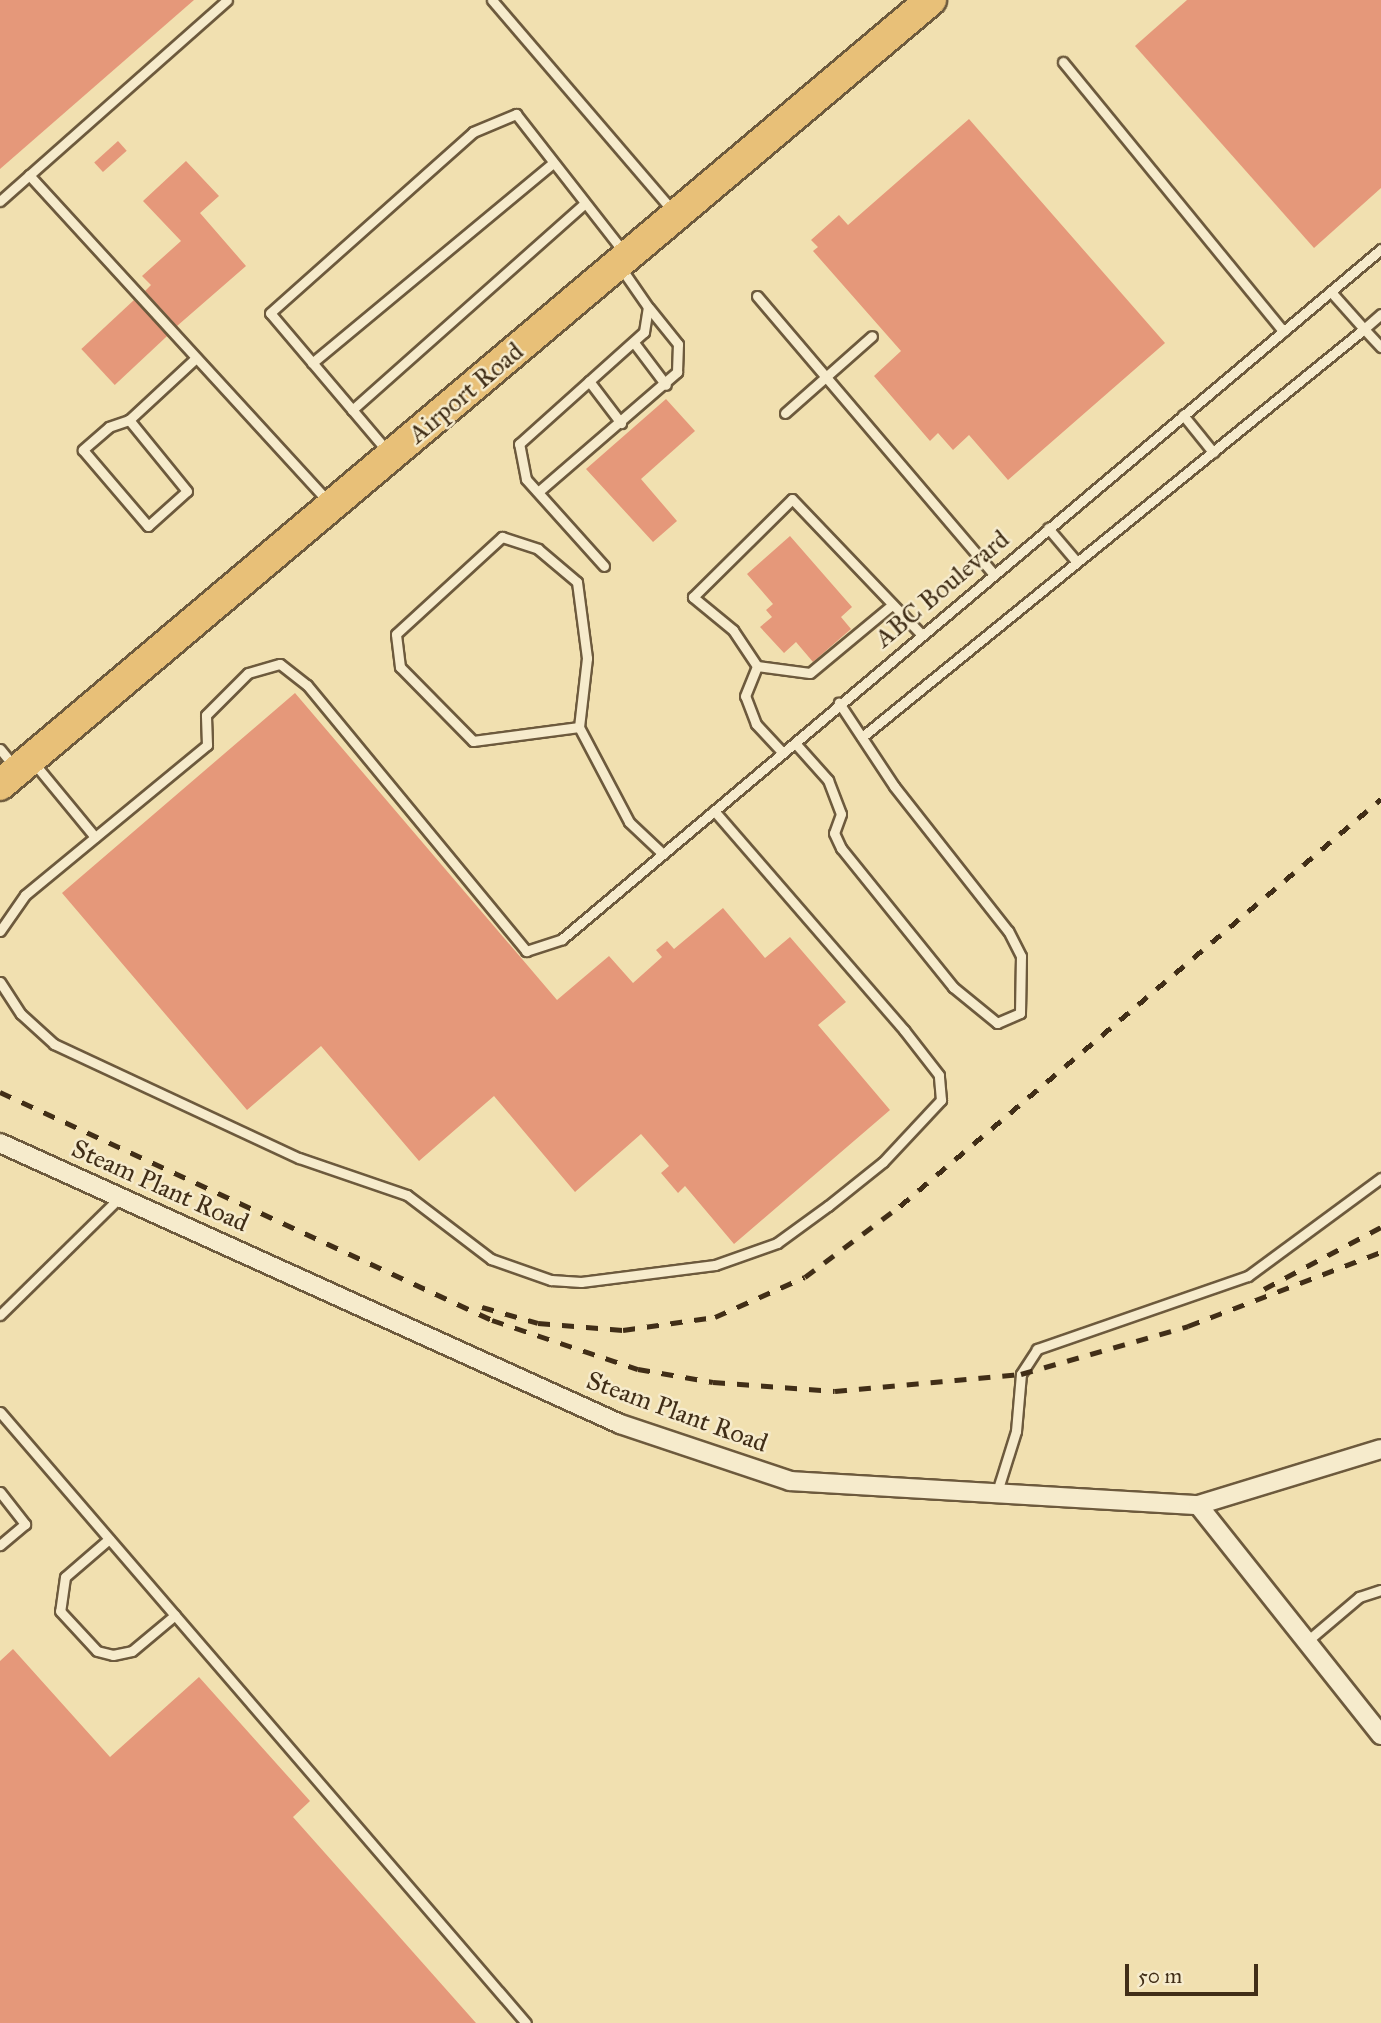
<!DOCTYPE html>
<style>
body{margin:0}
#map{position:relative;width:1381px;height:2023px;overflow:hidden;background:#f1e0b0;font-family:"IM FELL Great Primer",serif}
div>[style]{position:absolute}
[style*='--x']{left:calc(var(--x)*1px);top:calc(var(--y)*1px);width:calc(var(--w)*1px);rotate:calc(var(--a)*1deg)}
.building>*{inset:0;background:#e5987a;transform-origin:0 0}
.roads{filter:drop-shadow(2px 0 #6d5a3d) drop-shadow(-2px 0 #6d5a3d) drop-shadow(0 2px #6d5a3d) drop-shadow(0 -2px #6d5a3d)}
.service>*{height:9px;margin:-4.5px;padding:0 4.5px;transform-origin:4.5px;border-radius:4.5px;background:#f6ebcc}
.minor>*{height:18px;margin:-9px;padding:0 9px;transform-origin:9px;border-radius:9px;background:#f6ebcc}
.trunk>*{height:30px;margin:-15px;padding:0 15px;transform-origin:15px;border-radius:15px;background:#e8c078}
.rail>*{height:5px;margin-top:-2.5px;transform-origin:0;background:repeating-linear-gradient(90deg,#412e17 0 12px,transparent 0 24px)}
span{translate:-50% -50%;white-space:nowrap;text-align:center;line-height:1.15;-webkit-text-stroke:5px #f6ebcc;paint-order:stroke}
.street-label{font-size:26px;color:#412e17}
.scale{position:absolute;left:1125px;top:1964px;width:133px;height:32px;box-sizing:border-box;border:4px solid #412e17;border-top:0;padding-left:9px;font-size:21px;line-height:24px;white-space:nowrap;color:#412e17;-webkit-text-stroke:5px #f6ebcc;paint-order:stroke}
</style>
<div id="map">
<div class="building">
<i style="clip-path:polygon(0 0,194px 0,0 169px)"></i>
<i style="clip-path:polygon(1187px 0,1381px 0,1381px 188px,1314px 248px,1135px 46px)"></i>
<i style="clip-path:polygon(969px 119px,1165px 343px,1008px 480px,969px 435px,953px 450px,938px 433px,930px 441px,874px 376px,901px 351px,813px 251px,818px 247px,811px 240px,839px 215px,848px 225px)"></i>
<i style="left:118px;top:141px;width:13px;height:32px;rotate:48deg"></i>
<i style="clip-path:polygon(186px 161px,219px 196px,200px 213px,246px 266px,177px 326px,145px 291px,151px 285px,142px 276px,181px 241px,143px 201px)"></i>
<i style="left:134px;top:300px;width:49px;height:72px;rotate:47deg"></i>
<i style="clip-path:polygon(666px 399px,695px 431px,641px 479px,677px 521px,653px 542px,586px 469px)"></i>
<i style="clip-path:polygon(790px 536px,852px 607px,841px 617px,851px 629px,813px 662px,796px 642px,784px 653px,760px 627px,772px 617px,766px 610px,773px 604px,747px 574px)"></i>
<i style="clip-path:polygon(295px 693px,557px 1000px,609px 956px,633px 983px,662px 957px,656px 950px,667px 941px,674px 949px,723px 908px,765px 958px,790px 937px,846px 1002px,818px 1025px,890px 1110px,734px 1244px,685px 1186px,678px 1193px,661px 1173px,669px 1166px,641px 1134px,575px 1192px,494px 1096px,419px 1161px,321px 1046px,247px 1110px,62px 893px)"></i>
<i style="clip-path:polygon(13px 1649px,110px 1757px,199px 1677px,310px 1801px,293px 1817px,476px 2023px,0 2023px,0 1661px)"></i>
</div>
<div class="roads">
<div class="service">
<i style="--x:492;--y:0;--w:278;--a:49.4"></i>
<i style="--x:1063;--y:62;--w:348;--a:50.7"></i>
<i style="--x:29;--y:175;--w:442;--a:47.5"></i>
<i style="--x:0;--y:201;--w:303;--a:-41.5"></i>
<i style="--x:757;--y:296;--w:365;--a:49.6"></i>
<i style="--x:1381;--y:314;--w:23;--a:139"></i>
<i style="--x:1364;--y:329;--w:25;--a:47"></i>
<i style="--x:635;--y:344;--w:51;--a:52.9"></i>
<i style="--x:312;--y:363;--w:312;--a:-39.7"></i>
<i style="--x:589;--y:381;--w:53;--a:52.7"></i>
<i style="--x:352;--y:410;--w:310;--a:-41.6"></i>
<i style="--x:785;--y:413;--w:116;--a:-41.5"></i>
<i style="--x:1183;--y:415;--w:48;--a:51"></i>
<i style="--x:129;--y:420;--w:21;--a:161"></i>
<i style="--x:109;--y:427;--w:35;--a:139"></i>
<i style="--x:83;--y:450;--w:100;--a:49.5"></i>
<i style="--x:148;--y:526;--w:52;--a:-41.9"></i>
<i style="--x:187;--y:491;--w:92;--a:-129.2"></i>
<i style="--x:129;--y:420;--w:91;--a:-42.8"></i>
<i style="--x:388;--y:452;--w:182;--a:-130.3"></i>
<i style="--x:270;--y:313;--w:272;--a:-41.7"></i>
<i style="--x:473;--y:132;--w:47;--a:-22.7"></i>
<i style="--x:516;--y:114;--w:175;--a:52"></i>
<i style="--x:538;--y:492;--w:184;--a:-40.8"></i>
<i style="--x:677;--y:372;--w:28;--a:-88"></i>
<i style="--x:678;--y:344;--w:46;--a:-128.9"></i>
<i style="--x:1048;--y:528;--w:43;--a:49.7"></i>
<i style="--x:604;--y:566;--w:117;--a:-131.9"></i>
<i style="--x:526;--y:479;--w:36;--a:-101"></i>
<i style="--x:519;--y:444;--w:168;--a:-41.9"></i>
<i style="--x:644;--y:332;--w:25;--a:-81"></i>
<i style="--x:648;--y:307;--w:47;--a:-124.7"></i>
<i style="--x:757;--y:666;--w:53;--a:7.5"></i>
<i style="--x:810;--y:673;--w:107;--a:-39.7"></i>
<i style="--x:579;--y:727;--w:107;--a:172.5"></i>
<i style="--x:473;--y:741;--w:104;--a:-134.6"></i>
<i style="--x:400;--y:667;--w:33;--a:-97"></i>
<i style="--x:396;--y:634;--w:144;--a:-42.5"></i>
<i style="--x:502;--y:537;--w:38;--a:18"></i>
<i style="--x:538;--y:549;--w:51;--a:40.2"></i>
<i style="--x:577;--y:582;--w:77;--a:82.5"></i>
<i style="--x:587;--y:658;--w:69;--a:96.6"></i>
<i style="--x:579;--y:727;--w:107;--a:62.2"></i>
<i style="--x:629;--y:822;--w:47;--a:43.3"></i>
<i style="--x:862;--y:737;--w:647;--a:-39.1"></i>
<i style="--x:1364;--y:329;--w:50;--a:-131.7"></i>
<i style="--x:795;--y:743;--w:50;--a:48.3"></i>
<i style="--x:828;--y:780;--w:36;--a:69"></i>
<i style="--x:841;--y:814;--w:20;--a:110"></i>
<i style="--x:834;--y:833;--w:17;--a:65"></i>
<i style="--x:841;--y:848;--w:179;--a:51.1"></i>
<i style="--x:953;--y:987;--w:57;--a:39.3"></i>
<i style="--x:997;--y:1023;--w:25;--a:-23"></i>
<i style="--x:1020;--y:1013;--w:57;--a:-89"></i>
<i style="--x:1021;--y:956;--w:28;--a:-117"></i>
<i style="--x:1008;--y:931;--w:184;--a:-128.2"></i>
<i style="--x:894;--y:786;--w:100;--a:-123.5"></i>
<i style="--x:0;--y:749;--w:22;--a:51"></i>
<i style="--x:783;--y:753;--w:40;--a:-133"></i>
<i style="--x:756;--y:724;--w:30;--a:-111"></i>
<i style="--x:745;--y:696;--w:32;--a:-68"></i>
<i style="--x:757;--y:666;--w:43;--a:-123.7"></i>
<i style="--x:733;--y:630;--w:52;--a:-140.5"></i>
<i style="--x:693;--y:597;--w:139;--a:-44.7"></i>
<i style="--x:792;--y:499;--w:187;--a:46.3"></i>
<i style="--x:34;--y:763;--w:96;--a:50.5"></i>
<i style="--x:0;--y:931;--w:44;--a:-55.2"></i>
<i style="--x:25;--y:895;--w:236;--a:-39.5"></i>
<i style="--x:207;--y:745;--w:30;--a:-92"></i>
<i style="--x:206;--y:715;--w:59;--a:-45"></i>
<i style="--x:248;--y:673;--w:33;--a:-16"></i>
<i style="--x:280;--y:664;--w:34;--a:38"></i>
<i style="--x:307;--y:685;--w:345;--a:50.5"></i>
<i style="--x:526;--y:951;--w:38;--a:-18"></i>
<i style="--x:562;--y:939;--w:1071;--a:-40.11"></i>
<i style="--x:0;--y:982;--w:38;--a:57"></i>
<i style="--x:21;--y:1014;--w:45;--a:42.3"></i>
<i style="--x:54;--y:1044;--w:270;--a:25"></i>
<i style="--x:299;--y:1158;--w:114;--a:18.9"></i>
<i style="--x:407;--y:1195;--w:106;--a:37.3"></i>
<i style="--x:491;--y:1259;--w:64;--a:19.3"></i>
<i style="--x:551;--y:1280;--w:30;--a:4"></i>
<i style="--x:581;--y:1282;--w:135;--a:-7.2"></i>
<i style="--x:715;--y:1265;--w:66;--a:-19.5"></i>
<i style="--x:777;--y:1243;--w:63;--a:-36"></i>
<i style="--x:828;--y:1206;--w:70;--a:-38.7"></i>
<i style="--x:883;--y:1162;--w:85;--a:-46.9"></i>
<i style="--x:941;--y:1100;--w:25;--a:-95"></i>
<i style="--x:939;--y:1075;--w:57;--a:-127.9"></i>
<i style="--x:904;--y:1030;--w:290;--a:-130.9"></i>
<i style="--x:0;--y:1315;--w:168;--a:-44.5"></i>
<i style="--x:0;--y:1412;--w:806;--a:49.28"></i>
<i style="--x:0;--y:1492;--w:41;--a:52"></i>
<i style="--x:25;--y:1524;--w:33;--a:140"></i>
<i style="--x:996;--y:1495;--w:67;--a:-72.6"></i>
<i style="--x:1016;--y:1431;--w:57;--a:-85"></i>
<i style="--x:1021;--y:1374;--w:30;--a:-57"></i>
<i style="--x:1037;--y:1349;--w:223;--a:-19.1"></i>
<i style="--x:1248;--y:1276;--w:165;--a:-36.4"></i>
<i style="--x:109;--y:1539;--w:58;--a:139.2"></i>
<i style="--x:65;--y:1577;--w:34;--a:98"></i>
<i style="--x:60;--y:1611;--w:54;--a:47.2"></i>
<i style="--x:97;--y:1651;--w:16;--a:14"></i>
<i style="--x:113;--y:1655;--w:19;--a:-12"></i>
<i style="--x:132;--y:1651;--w:56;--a:-39.9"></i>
<i style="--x:1306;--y:1642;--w:70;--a:-40.3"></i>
<i style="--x:1359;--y:1597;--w:23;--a:-18"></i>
</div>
<div class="minor">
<i style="--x:0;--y:1143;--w:681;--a:24.38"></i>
<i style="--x:620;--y:1424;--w:179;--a:18.5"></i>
<i style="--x:790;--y:1481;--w:409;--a:3.4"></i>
<i style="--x:1198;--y:1505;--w:191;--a:-17"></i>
<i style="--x:1198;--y:1505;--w:294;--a:51.5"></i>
</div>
<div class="trunk">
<i style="--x:0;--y:785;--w:1218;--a:-40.14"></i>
</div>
</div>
<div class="rail">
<i style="--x:0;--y:1092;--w:542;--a:24.86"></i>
<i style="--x:492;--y:1320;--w:154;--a:18.6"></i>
<i style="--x:638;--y:1369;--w:76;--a:9.8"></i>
<i style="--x:713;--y:1382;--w:122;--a:4.2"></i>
<i style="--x:835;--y:1391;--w:187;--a:-5.2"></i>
<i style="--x:1021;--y:1374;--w:174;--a:-16"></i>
<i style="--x:1188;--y:1326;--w:207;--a:-21"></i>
<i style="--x:1264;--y:1289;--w:132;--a:-27.9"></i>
<i style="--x:482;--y:1307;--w:58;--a:15.9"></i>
<i style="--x:538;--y:1323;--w:85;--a:4.7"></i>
<i style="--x:623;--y:1330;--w:93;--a:-8"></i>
<i style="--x:715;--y:1317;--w:98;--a:-24"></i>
<i style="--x:805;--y:1277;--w:119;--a:-36.8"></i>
<i style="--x:900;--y:1206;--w:630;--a:-40.24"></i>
</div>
<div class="street-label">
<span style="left:466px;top:393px;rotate:-40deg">Airport Road</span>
<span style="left:942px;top:589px;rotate:-40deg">ABC Boulevard</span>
<span style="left:160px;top:1186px;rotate:24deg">Steam Plant Road</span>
<span style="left:677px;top:1412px;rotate:20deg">Steam Plant Road</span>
</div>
<div class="scale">50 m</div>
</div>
